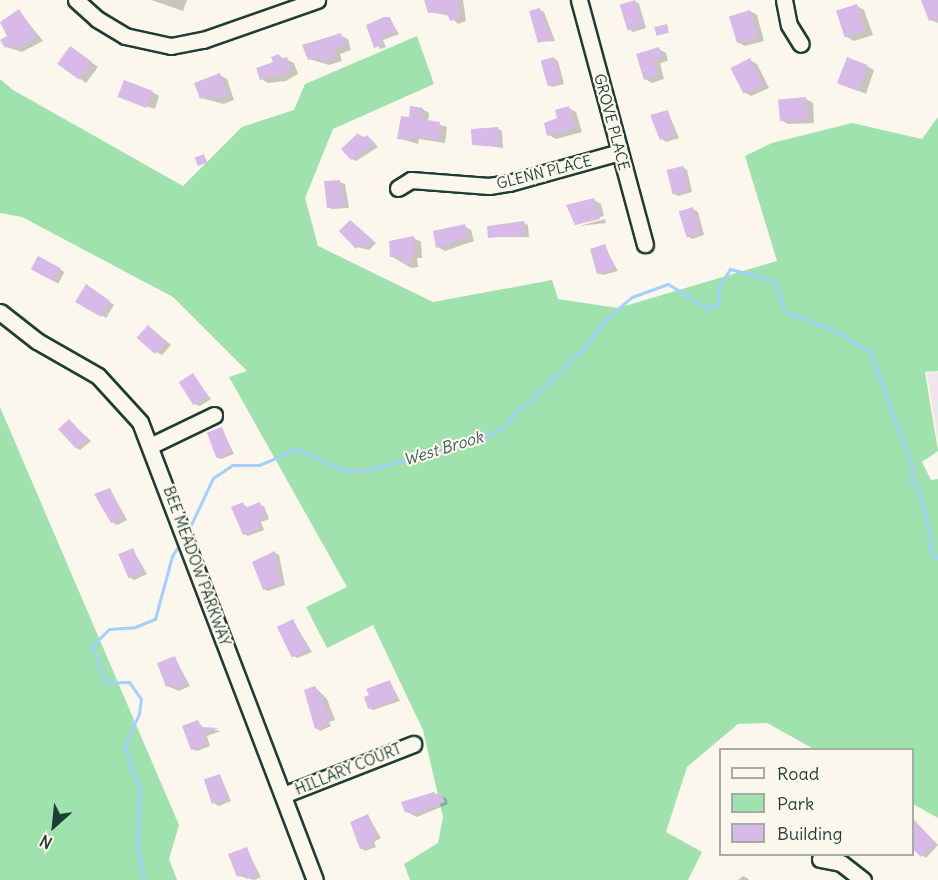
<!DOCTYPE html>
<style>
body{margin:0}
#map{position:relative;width:938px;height:880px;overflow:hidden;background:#fbf7ec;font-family:Delius,sans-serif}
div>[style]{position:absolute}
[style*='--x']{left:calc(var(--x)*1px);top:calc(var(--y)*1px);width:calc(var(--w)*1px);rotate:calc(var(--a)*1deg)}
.built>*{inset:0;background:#f0e5eb}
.green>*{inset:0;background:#9fe2ad}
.shadow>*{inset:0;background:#0003;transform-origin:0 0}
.stream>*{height:3px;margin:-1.5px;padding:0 1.5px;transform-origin:1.5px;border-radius:1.5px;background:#a4d0ff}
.building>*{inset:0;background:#d8bae8;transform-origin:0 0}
.roads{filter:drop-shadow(2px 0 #1f3d34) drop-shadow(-2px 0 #1f3d34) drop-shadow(0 2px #1f3d34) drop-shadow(0 -2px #1f3d34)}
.minor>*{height:15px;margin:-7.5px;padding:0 7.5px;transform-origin:7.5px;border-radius:7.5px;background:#fbf7ec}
span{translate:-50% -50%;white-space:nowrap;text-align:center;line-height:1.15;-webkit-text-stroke:4.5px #fbf7ec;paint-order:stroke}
.street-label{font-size:15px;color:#1f3d34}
.water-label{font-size:16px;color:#3a5a5d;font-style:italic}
.legend{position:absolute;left:719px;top:748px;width:195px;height:108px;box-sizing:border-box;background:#fbf7ec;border:2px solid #a3ada2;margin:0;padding:8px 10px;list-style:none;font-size:18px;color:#1f3d34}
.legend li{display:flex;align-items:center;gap:12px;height:30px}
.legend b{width:30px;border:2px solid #a3ada2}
.north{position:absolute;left:24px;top:796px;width:60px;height:60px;-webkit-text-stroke:4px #fbf7ec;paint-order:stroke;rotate:207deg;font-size:16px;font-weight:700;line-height:24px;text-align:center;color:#1f3d34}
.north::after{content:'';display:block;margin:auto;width:21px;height:27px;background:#1f3d34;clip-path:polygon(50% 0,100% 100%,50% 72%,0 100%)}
</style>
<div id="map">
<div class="built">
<i style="clip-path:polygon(938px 372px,938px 441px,927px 373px)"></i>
</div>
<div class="green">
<i style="clip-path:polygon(417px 36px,434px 84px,333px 129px,305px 198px,318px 246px,433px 302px,552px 280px,558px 299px,618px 308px,777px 261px,745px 156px,772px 143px,852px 123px,922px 139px,938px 117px,938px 371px,925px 372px,938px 451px,922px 462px,931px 480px,938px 479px,938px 818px,913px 804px,912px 750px,814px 749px,767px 723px,738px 724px,687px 767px,666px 832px,702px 852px,688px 880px,410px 880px,404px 864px,438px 843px,443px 817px,423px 730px,373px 625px,327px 648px,306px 607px,347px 587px,229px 377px,247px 371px,173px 297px,22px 217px,0 213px,0 79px,13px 90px,183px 186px,242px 127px,294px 110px,305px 84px)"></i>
<i style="clip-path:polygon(0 407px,179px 825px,169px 859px,177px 880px,0 880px)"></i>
</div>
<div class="shadow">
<i style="clip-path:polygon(151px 0,187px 0,183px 11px)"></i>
<i style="clip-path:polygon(436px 0,463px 0,466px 21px,458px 24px,450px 16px,430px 12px)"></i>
<i style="clip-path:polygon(923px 0,938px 0,938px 23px,930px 20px)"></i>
<i style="clip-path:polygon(635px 1px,639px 4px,646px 28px,633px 32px,629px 29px)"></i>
<i style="clip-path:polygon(857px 6px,864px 10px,873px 35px,854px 41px,847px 37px)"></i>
<i style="clip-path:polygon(540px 10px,544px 12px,555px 41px,539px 42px)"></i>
<i style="clip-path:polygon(19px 11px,43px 41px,22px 52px,6px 47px,9px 36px,1px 23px)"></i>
<i style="clip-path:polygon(750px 11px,757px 15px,764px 41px,745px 46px,738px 42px)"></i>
<i style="clip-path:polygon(390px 19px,399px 34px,383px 40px,386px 47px,380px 49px,368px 26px)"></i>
<i style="clip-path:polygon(340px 35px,348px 39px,351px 50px,340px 54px,342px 61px,329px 65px,309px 59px)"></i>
<i style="clip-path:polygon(659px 49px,666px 53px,668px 61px,660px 63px,664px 79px,652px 83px,645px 79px)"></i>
<i style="clip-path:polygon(77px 52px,98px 67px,86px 83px,59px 64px)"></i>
<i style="clip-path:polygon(279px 56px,294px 63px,298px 74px,286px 81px,268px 83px,261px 79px)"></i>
<i style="clip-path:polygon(554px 58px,558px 61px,564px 84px,552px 87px,548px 85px)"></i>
<i style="clip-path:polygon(750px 60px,757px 64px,769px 88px,751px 96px,744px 92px)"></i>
<i style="clip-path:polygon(867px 66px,874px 70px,866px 94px,840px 83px)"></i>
<i style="clip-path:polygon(220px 75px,227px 79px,234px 100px,224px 104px,201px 98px)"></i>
<i style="clip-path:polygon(152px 92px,159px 96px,155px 109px,120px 97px)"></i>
<i style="clip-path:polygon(806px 99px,813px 103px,814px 123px,788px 124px,781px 120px)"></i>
<i style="clip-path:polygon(569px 108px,576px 112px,582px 132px,556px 139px,549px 135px)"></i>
<i style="clip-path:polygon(422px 109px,429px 113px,428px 121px,447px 127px,445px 143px,419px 139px,418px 144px,399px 138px,410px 119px)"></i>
<i style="clip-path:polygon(668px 112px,679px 138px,666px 142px,662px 139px)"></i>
<i style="clip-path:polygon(498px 129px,502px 131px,503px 148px,473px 144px)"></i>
<i style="clip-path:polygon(359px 135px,371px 139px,378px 147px,356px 161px,352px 159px)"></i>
<i style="clip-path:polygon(682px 167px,687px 170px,692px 192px,678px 196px,673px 193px)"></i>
<i style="clip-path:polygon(340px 182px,345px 184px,349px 208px,332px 209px,328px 207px)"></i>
<i style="clip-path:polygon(594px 200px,601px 204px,604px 216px,577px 224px)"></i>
<i style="clip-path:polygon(693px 209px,698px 212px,704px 235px,692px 239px,687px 236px)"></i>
<i style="clip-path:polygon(605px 219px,606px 223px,579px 226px)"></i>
<i style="clip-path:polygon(524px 223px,528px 225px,529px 237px,490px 237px)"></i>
<i style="clip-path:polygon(354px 225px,376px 243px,369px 250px,357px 247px)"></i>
<i style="clip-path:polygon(464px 226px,471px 230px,474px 241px,445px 251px,438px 247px)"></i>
<i style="clip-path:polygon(414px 238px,421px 242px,422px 258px,417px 258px,418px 267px,411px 268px,391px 256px,390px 242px)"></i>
<i style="clip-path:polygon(604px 246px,618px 271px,603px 275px,598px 273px)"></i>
<i style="left:38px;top:258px;width:30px;height:13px;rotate:28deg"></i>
<i style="clip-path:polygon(90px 289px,114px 305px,106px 318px,77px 301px)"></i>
<i style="clip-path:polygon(152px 329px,171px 345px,162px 355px,158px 353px)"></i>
<i style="clip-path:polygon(193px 375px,211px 399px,200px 406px,195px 404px)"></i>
<i style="clip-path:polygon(69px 421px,91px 441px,80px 450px,76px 448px)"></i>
<i style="clip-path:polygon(222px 429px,234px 454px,221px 459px,216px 457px)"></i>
<i style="clip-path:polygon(110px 489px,127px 520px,117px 525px,112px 522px)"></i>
<i style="clip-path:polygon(243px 504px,248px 508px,264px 506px,269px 519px,261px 522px,264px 530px,248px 536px,244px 534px)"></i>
<i style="clip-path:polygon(133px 550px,147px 574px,134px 580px,129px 577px)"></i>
<i style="clip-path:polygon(275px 553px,279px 555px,285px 585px,268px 591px,264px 589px)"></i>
<i style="clip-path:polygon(293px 621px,312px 652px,297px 658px,292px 655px)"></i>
<i style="clip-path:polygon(175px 658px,190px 686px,179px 691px,167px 686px)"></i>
<i style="clip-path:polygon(390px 682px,400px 701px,373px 710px,369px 708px)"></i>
<i style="clip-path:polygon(315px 687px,327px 699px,335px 720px,329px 722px,331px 726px,320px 731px,316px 728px)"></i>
<i style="clip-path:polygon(198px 721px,204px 729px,221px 731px,207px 736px,210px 746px,197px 751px,192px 749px)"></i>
<i style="clip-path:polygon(220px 775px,231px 801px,219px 806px,214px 803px)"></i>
<i style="clip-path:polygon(434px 793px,446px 798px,448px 804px,417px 817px,407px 812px,403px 803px)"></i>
<i style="clip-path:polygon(368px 816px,381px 838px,374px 842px,376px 847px,365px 851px,361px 848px)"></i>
<i style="clip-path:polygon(914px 820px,938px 845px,926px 858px,922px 855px)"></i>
<i style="clip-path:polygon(246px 848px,261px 877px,254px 880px,239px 876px)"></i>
<i style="clip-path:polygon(743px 876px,747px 878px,749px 880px,738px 880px)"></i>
</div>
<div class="stream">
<i style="--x:187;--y:533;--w:61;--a:-64.7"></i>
<i style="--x:213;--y:478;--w:23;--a:-34"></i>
<i style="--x:232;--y:465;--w:27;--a:0"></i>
<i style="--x:259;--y:465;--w:41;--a:-22.8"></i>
<i style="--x:297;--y:449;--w:47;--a:24.9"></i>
<i style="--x:340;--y:469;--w:23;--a:5"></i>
<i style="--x:363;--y:471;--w:115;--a:-14.6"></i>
<i style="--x:474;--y:442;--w:35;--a:-27"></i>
<i style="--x:505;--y:426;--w:19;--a:-55"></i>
<i style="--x:516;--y:410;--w:13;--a:-29"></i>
<i style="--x:527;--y:404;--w:80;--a:-44.5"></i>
<i style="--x:584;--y:348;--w:39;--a:-52"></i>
<i style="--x:608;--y:317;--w:31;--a:-40"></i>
<i style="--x:632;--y:297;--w:38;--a:-20"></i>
<i style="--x:668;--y:284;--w:46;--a:31.6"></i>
<i style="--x:707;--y:308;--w:12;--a:-20"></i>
<i style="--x:718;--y:304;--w:16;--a:-90"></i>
<i style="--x:718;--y:288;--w:22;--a:-58"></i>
<i style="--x:730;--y:269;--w:47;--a:14.9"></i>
<i style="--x:775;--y:281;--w:31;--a:73"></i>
<i style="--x:784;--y:311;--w:56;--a:21"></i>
<i style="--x:836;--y:331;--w:40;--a:32"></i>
<i style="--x:870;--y:352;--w:125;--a:69.8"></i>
<i style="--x:913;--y:469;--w:12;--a:99"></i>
<i style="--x:911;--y:481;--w:7;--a:27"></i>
<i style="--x:917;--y:484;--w:61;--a:75.7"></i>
<i style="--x:932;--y:543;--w:7;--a:106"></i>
<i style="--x:930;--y:550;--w:13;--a:51"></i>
<i style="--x:144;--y:880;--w:36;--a:-101"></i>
<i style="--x:137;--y:845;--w:58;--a:-87"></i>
<i style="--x:140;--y:787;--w:19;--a:-118"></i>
<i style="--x:131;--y:770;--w:26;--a:-103"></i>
<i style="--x:125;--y:745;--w:35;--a:-66"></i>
<i style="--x:139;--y:713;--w:14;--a:-82"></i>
<i style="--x:141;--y:699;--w:21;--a:-125"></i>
<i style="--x:129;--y:682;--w:23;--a:178"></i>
<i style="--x:106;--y:683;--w:40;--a:-111"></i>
<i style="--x:92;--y:646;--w:24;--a:-45"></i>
<i style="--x:109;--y:629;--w:26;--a:-4"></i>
<i style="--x:135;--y:627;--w:22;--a:-22"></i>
<i style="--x:155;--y:619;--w:65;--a:-74.9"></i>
<i style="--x:172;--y:556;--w:15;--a:-58"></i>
</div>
<div class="building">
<i style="clip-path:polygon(424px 0,458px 0,460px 18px,450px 21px,447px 12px,428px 13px)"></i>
<i style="left:635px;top:0;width:27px;height:16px;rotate:73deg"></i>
<i style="clip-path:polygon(921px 0,938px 0,938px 18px,929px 21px)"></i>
<i style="left:857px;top:4px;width:28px;height:22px;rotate:72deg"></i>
<i style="clip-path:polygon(540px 8px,551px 39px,538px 43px,529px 11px)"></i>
<i style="clip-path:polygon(19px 9px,37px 37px,14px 49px,11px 44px,5px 48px,0 40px,7px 36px,0 22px)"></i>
<i style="left:750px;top:10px;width:28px;height:22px;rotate:73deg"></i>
<i style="clip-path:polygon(384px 17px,390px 17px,396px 32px,380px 38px,383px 45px,374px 48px,366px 25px)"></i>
<i style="left:667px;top:24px;width:9px;height:13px;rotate:77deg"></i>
<i style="clip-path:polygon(341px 33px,345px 46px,333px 50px,336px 57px,321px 62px,319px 57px,308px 60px,302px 45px)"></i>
<i style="left:70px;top:46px;width:27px;height:22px;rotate:36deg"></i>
<i style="clip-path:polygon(659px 47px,662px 57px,654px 60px,658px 75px,644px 80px,636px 54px)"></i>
<i style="clip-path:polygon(279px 54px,281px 59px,287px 57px,291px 70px,278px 78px,277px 75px,260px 80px,256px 68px,273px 62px,271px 57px)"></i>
<i style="left:554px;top:57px;width:26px;height:14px;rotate:74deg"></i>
<i style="left:847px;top:57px;width:22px;height:28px;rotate:21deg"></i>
<i style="left:750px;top:58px;width:29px;height:22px;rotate:63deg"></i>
<i style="clip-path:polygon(220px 73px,228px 96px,215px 100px,213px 94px,200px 99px,194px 83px)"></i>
<i style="left:124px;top:80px;width:31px;height:18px;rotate:21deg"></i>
<i style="left:806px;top:97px;width:22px;height:28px;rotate:85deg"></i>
<i style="clip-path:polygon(410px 106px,423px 108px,421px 119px,440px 122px,438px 140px,412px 136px,412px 141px,397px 139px,401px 116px,409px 117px)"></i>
<i style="clip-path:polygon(569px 106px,575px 128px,547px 136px,544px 123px,557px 118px,555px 110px)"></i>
<i style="clip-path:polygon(668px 110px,675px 136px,660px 140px,650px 115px)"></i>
<i style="clip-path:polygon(498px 127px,500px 147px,472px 145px,471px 129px)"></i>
<i style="clip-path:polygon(358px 133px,363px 139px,367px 135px,375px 144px,351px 160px,341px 149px)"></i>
<i style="left:204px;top:154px;width:9px;height:10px;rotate:69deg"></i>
<i style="left:683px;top:166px;width:25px;height:17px;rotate:76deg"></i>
<i style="clip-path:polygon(340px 180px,345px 206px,327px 208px,324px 181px)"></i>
<i style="clip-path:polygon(594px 198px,600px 219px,575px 225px,566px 205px)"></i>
<i style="left:693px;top:207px;width:27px;height:15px;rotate:73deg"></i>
<i style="clip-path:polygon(350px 220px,373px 240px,364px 248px,360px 244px,356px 249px,339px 231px)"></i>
<i style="clip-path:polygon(524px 221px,525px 235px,488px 238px,487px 226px)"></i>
<i style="clip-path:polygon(465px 224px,468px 237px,436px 248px,433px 231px)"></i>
<i style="clip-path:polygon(414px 236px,415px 254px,411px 255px,411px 264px,403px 264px,402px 257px,390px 257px,389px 241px)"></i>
<i style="clip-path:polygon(605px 244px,615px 269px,597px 274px,590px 249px)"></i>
<i style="left:38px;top:256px;width:26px;height:15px;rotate:28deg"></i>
<i style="clip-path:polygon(86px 284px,110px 301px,101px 317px,75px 302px)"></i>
<i style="left:148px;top:325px;width:25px;height:17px;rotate:42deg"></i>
<i style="left:193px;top:373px;width:27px;height:17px;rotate:57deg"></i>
<i style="left:69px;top:419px;width:26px;height:15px;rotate:47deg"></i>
<i style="left:222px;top:427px;width:27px;height:16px;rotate:70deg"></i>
<i style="clip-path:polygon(110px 488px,124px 518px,111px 523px,94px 494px)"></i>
<i style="clip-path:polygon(243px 502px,245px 508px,260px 502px,266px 517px,258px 520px,261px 528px,243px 535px,231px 507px)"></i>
<i style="left:133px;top:548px;width:26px;height:16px;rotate:67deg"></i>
<i style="clip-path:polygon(275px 551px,281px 583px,263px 590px,252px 562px)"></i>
<i style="left:293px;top:619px;width:34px;height:18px;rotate:64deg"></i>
<i style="clip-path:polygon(175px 656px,186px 684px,174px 689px,172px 684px,166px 687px,157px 663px)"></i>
<i style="clip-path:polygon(390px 680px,397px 699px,368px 709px,364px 697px,369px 695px,366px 689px)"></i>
<i style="clip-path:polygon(315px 686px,331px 717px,326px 720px,327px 724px,315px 729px,304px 690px)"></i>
<i style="clip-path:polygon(198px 720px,201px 727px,219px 728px,203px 734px,207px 744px,191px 750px,182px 726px)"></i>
<i style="left:220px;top:774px;width:26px;height:17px;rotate:72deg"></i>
<i style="clip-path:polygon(434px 792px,436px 796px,441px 794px,445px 802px,411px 815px,410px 811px,405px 813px,401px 802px)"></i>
<i style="clip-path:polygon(368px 814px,377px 837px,371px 840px,373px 845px,360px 849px,350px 822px)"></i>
<i style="clip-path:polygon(912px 818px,935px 843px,921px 857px,912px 848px)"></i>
<i style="clip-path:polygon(247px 847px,258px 875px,246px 879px,244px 874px,237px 877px,228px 854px)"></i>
</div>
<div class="roads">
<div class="minor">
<i style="--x:76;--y:0;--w:28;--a:42"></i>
<i style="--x:97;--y:19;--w:33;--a:31"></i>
<i style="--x:125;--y:36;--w:47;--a:12.3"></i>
<i style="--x:171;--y:46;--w:33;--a:-11"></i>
<i style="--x:203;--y:40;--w:121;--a:-19.3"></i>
<i style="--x:579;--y:0;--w:253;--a:74.9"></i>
<i style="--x:784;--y:0;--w:25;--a:79"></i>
<i style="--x:789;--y:25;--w:22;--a:58"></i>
<i style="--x:398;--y:188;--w:15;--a:-32"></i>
<i style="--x:411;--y:180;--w:78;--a:4.4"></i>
<i style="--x:489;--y:186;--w:20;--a:-9"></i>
<i style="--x:509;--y:183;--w:115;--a:-15.6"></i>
<i style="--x:0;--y:312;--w:47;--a:38.1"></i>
<i style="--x:37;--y:341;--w:70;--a:29.8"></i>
<i style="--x:98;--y:376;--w:62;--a:47.6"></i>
<i style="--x:140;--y:422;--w:490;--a:69.1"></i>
<i style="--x:152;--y:445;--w:69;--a:-25.8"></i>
<i style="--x:283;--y:795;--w:140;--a:-21.4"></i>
<i style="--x:820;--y:859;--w:21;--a:11"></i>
<i style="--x:841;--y:863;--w:28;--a:38"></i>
</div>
</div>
<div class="street-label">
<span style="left:612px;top:122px;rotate:75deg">GROVE PLACE</span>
<span style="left:544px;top:172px;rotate:-14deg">GLENN PLACE</span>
<span style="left:197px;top:566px;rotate:70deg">BEE MEADOW PARKWAY</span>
<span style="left:348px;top:769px;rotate:-22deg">HILLARY COURT</span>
</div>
<div class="water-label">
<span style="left:443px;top:448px;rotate:-17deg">West Brook</span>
</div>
<ul class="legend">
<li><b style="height:8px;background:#fbf7ec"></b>Road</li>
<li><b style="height:16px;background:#9fe2ad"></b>Park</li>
<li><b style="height:16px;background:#d8bae8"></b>Building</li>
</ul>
<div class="north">N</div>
</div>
